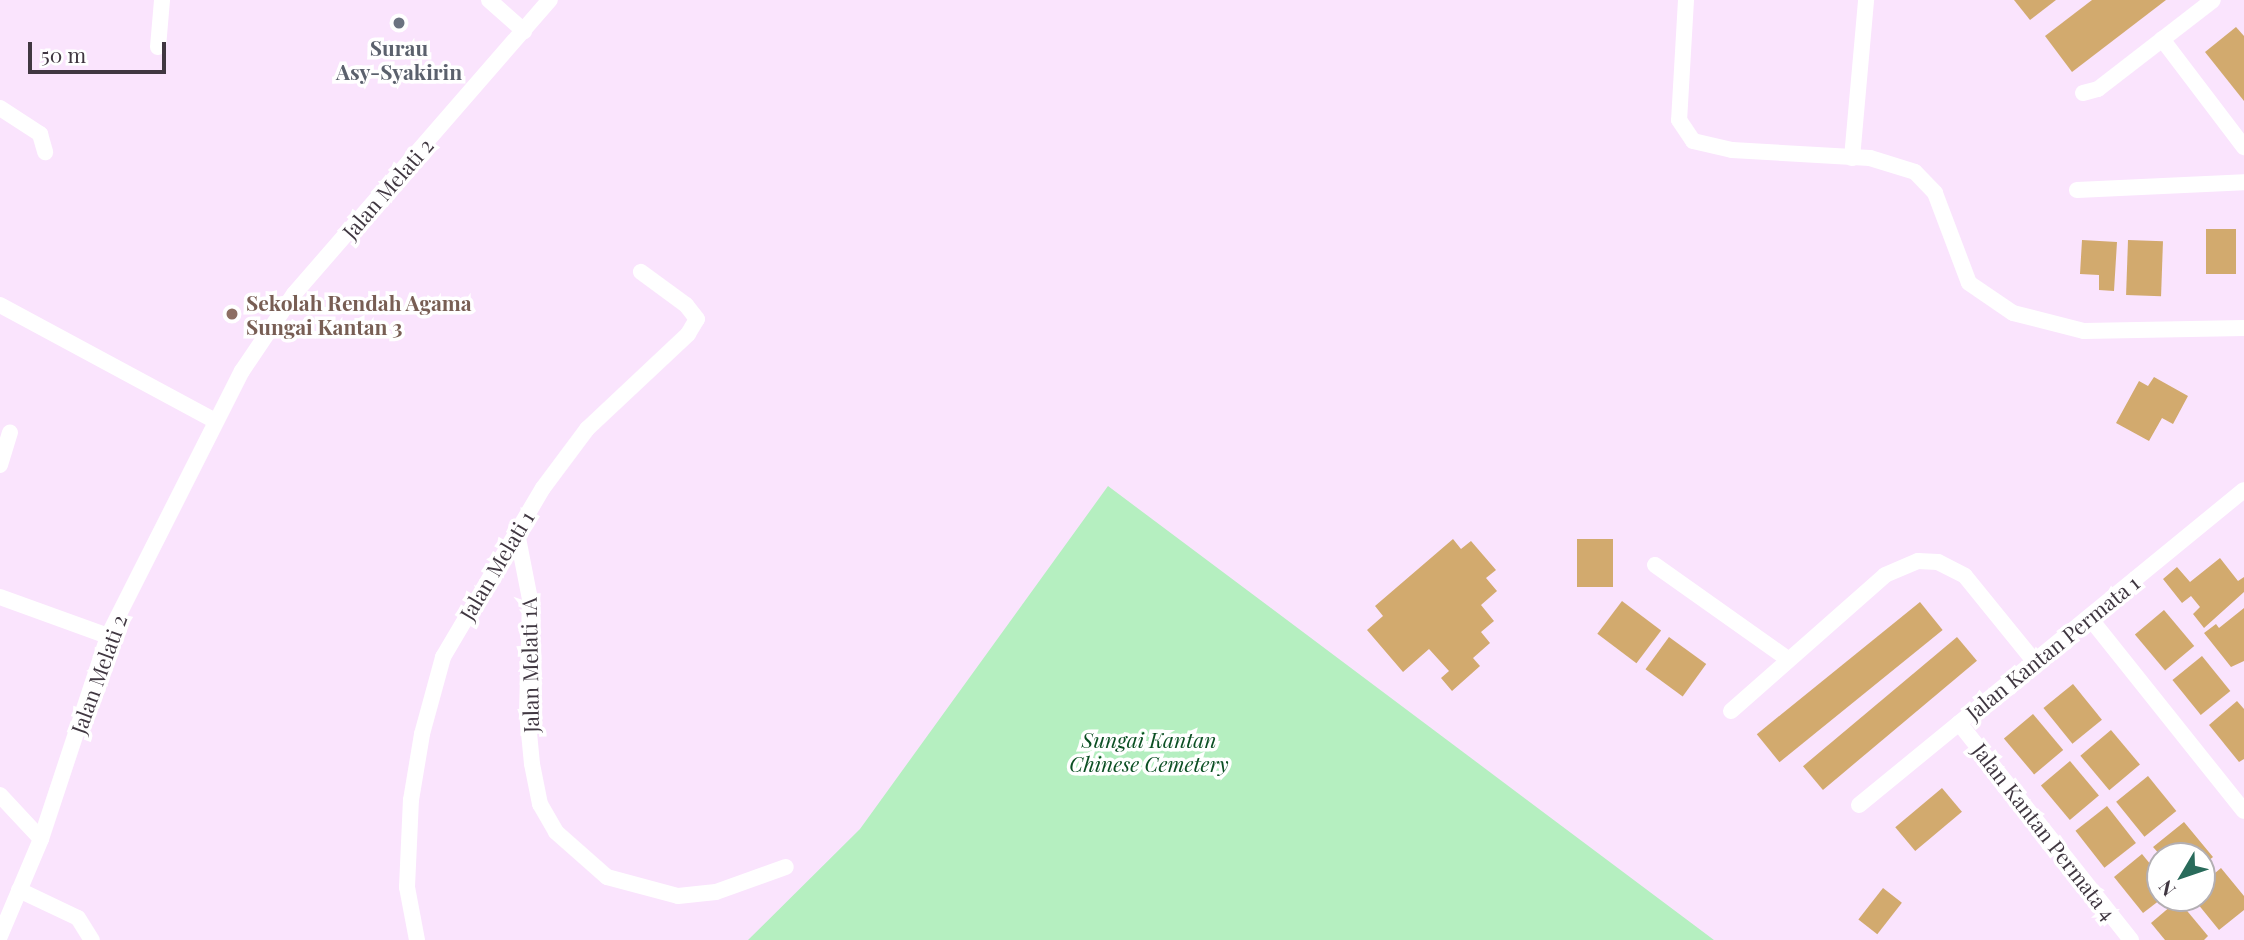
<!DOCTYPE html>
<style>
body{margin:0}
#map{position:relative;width:2244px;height:940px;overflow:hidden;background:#fae4fd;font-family:"Playfair Display",serif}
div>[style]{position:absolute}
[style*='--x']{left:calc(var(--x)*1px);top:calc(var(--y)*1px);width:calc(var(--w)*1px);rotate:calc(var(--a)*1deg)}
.green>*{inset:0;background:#b5efc0}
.building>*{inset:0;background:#d2aa6e;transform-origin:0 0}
.minor>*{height:16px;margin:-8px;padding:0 8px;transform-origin:8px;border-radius:8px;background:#fff}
.dots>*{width:19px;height:19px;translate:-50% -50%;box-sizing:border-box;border:4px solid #fff;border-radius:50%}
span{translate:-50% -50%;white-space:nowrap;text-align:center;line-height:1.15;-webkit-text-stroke:7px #fff;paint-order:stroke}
.worship-label{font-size:21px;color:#5b616d;font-weight:700}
.street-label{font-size:21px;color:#403741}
.education-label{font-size:21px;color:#785e54;font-weight:700}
.left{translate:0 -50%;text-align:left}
.park-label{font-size:21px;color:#0b4f23;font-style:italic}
.north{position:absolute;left:2146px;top:842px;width:70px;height:70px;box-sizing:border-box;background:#fff;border:2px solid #b3afb3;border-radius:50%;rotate:231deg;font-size:19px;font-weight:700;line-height:28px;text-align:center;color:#403741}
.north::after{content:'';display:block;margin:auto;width:24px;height:32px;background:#296b5b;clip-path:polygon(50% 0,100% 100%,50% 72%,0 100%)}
.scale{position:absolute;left:28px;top:42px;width:138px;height:32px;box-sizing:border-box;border:4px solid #403741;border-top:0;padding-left:9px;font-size:21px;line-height:24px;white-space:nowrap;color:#403741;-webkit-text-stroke:5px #fff;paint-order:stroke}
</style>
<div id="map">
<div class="green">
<i style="clip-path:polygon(1108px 486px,1714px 940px,748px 940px,860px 829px)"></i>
</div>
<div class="building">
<i style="clip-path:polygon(2014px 0,2056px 0,2030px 20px)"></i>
<i style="clip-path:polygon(2092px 0,2166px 0,2072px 72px,2045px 36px)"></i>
<i style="clip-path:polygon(2236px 27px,2244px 36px,2244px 101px,2205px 52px)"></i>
<i style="left:2206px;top:229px;width:30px;height:45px"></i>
<i style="clip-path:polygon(2082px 240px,2117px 242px,2114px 291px,2099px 290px,2099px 275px,2080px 274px)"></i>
<i style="left:2128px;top:240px;width:35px;height:55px;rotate:2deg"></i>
<i style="clip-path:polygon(2154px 377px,2188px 396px,2173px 424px,2162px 418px,2149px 441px,2116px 423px,2139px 381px,2148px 386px)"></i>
<i style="clip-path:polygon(1453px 539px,1461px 549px,1471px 541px,1496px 570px,1486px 578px,1497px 591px,1481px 605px,1494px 621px,1481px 632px,1490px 643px,1473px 658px,1480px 666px,1452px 691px,1441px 678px,1449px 671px,1429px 649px,1403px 672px,1367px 630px,1383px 616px,1375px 606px)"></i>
<i style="left:1577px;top:539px;width:36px;height:48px"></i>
<i style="clip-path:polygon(2220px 558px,2238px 581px,2244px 577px,2244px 592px,2204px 628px,2193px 614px,2200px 607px,2191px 596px,2182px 603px,2163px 579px,2177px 567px,2190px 582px)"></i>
<i style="left:1622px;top:601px;width:49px;height:41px;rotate:37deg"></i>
<i style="left:1920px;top:602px;width:36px;height:210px;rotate:51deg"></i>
<i style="clip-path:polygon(2244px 608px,2244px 661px,2231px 667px,2204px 633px,2216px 624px,2219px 628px)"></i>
<i style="left:2164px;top:610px;width:47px;height:38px;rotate:50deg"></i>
<i style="left:1669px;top:637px;width:46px;height:40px;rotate:36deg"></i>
<i style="left:1957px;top:637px;width:31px;height:201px;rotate:50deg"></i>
<i style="left:2202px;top:656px;width:45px;height:38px;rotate:51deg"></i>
<i style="left:2073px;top:684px;width:46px;height:38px;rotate:51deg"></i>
<i style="clip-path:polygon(2237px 701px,2244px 709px,2244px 759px,2239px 762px,2209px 725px)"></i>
<i style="left:2033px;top:714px;width:47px;height:38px;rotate:50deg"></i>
<i style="left:2111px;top:730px;width:45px;height:40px;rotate:50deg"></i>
<i style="left:2070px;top:761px;width:45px;height:38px;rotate:50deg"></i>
<i style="left:2148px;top:776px;width:45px;height:41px;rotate:51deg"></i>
<i style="left:1942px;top:788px;width:31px;height:61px;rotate:50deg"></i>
<i style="left:2107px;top:806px;width:47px;height:40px;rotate:52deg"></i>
<i style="clip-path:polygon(2184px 822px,2213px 857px,2202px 866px,2202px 856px,2161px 856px,2153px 847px)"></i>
<i style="clip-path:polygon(2142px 854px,2160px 876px,2160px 900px,2143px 913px,2114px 877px)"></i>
<i style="clip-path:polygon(2221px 868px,2244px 896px,2244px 910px,2219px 930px,2193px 898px,2202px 898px,2202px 884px)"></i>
<i style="left:1883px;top:888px;width:24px;height:40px;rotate:38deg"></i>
<i style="clip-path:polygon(2178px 900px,2208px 936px,2204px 940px,2165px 940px,2151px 923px)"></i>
</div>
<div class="minor">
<i style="--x:489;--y:0;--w:47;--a:41.5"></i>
<i style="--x:1686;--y:0;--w:120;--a:93.3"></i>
<i style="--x:1679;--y:120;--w:25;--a:56"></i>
<i style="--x:1693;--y:141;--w:40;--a:13"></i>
<i style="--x:1732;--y:150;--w:138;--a:3.3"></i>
<i style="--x:1870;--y:158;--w:47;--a:17.3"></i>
<i style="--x:1915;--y:172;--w:29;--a:46"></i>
<i style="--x:1935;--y:193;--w:96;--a:69.3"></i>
<i style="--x:1969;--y:283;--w:53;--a:34.3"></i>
<i style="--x:2013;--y:313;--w:73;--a:14.2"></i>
<i style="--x:2084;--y:331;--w:160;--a:-1.1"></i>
<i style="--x:2162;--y:39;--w:136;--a:52.8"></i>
<i style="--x:158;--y:47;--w:47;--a:-85.1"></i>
<i style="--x:2083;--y:93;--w:16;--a:-15"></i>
<i style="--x:2098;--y:89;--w:145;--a:-37.7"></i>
<i style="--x:0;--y:108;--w:48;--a:33"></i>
<i style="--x:40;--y:134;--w:19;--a:74"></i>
<i style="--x:1852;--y:158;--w:159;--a:-84.9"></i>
<i style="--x:2077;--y:190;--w:167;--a:-2.7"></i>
<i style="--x:0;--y:305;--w:243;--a:28.3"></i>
<i style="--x:0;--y:465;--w:34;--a:-73"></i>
<i style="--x:517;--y:533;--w:67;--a:78.9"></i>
<i style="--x:530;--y:599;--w:113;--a:91.5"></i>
<i style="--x:527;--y:712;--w:52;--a:84.5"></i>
<i style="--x:532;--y:764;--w:41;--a:78.7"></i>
<i style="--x:540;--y:804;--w:32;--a:60"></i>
<i style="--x:556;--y:832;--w:68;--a:41.4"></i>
<i style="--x:607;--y:877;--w:73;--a:15"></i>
<i style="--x:678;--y:896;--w:38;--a:-6"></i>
<i style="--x:716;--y:892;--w:74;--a:-19.7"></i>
<i style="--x:1655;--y:565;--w:163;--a:35.3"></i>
<i style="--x:0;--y:597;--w:115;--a:19.9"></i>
<i style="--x:2089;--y:617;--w:248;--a:51.4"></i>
<i style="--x:1731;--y:711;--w:205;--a:-41.4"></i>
<i style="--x:1885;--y:575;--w:36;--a:-23"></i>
<i style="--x:1918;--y:561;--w:20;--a:3"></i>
<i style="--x:1938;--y:562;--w:30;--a:27"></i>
<i style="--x:1965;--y:576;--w:109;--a:50.9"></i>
<i style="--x:1959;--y:723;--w:277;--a:51.6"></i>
<i style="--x:0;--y:795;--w:60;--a:47"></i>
<i style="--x:1859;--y:805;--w:497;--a:-39.3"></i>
<i style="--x:19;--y:890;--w:65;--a:25.4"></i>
<i style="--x:78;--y:918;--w:26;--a:58"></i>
<i style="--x:0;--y:936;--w:105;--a:-67.1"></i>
<i style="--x:41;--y:839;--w:214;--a:-71.7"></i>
<i style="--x:108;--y:636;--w:297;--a:-63.2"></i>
<i style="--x:242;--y:371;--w:93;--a:-56"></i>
<i style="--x:294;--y:294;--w:390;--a:-49"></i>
<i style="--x:417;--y:940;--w:54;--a:-100.7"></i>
<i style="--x:407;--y:887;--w:87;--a:-87.4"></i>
<i style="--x:411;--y:800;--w:67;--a:-80.5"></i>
<i style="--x:422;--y:734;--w:80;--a:-74.7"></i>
<i style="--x:443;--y:657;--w:196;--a:-59.4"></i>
<i style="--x:543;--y:488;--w:74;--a:-53.3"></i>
<i style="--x:587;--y:429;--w:139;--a:-43.2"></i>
<i style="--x:688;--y:334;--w:17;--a:-59"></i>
<i style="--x:697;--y:319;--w:18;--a:-128"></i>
<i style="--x:686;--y:305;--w:56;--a:-143.7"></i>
</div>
<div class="dots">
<i style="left:399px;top:23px;background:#6b7280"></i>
<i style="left:232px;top:314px;background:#8d6e63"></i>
</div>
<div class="worship-label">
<span style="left:399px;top:59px">Surau<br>Asy-Syakirin</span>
</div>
<div class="street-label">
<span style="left:387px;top:188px;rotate:-49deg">Jalan Melati 2</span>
<span style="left:496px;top:565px;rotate:-59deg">Jalan Melati 1</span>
<span style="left:2052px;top:647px;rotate:-39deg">Jalan Kantan Permata 1</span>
<span style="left:529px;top:665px;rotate:-91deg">Jalan Melati 1A</span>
<span style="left:98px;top:674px;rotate:-70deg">Jalan Melati 2</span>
<span style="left:2045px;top:831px;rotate:52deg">Jalan Kantan Permata 4</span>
</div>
<div class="education-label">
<span class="left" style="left:246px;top:314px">Sekolah Rendah Agama<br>Sungai Kantan 3</span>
</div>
<div class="park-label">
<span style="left:1149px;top:751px">Sungai Kantan<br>Chinese Cemetery</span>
</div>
<div class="north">N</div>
<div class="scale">50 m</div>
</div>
